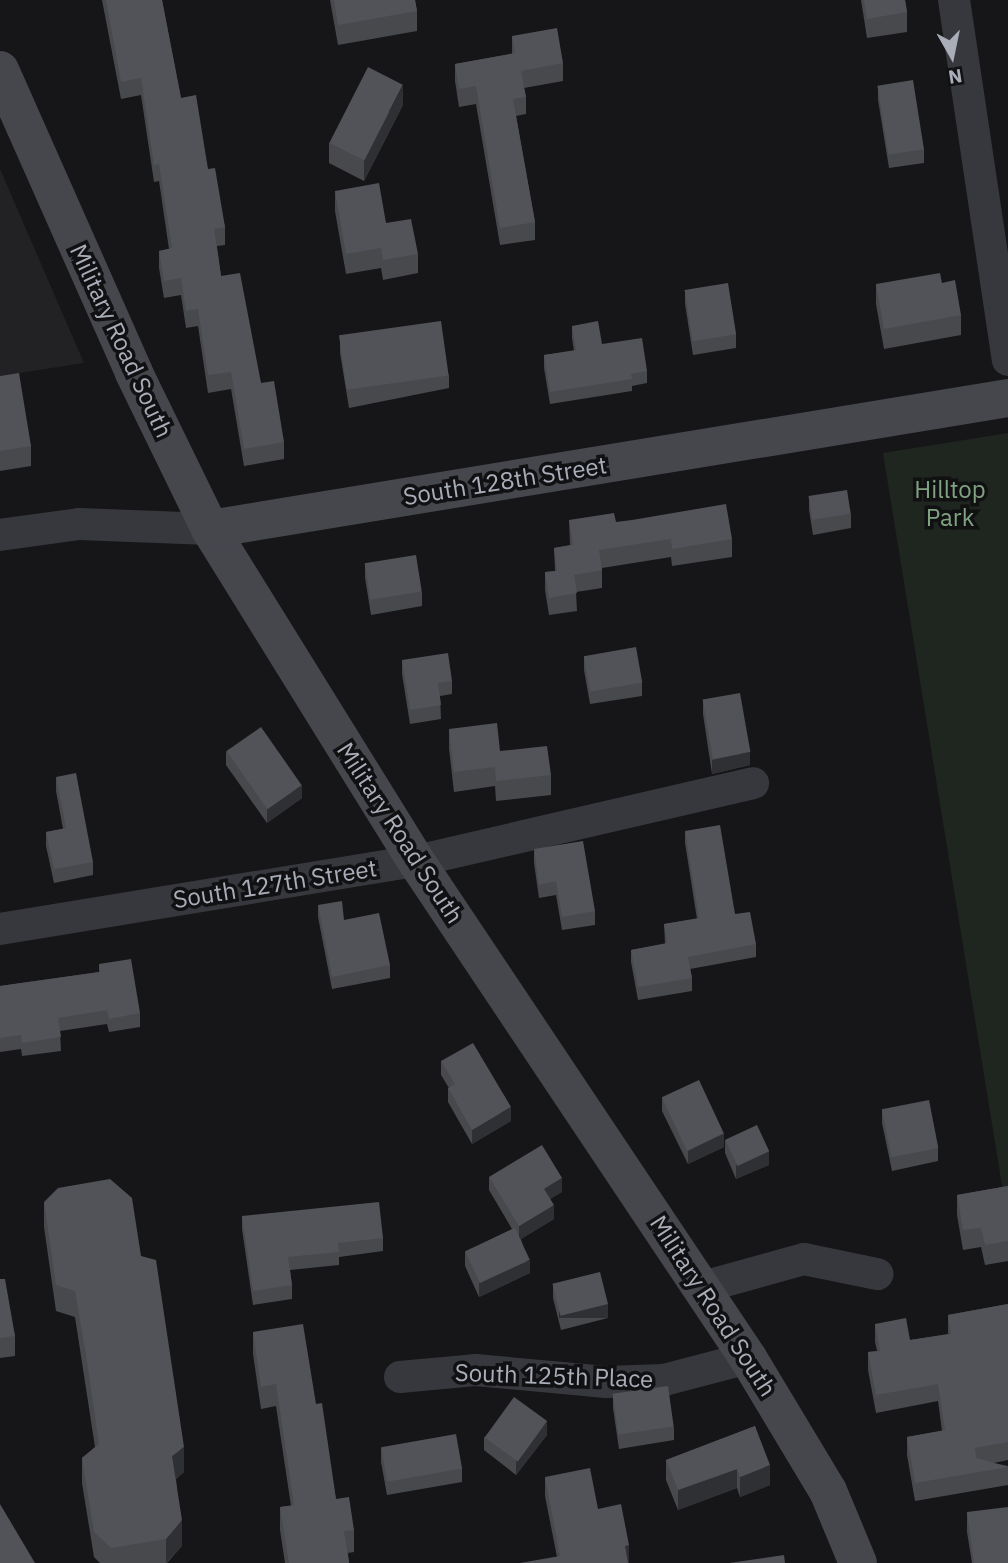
<!DOCTYPE html>
<style>
body{margin:0}
#map{position:relative;width:1008px;height:1563px;overflow:hidden;background:#161618;font-family:"IBM Plex Sans",sans-serif}
div>[style]{position:absolute}
[style*='--x']{left:calc(var(--x)*1px);top:calc(var(--y)*1px);width:calc(var(--w)*1px);rotate:calc(var(--a)*1deg)}
.built>*{inset:0;background:#222225}
.green>*{inset:0;background:#1e261f}
.street>*{height:32px;margin:-16px;padding:0 16px;transform-origin:16px;border-radius:16px;background:#37383d}
.secondary>*{height:38px;margin:-19px;padding:0 19px;transform-origin:19px;border-radius:19px;background:#45474d}
.wall>*{inset:0;background:#47494d}
.shaded-wall>*{inset:0;background:#2f3033;transform-origin:0 0}
.building>*{inset:0;background:#525359;transform-origin:0 0}
span{translate:-50% -50%;white-space:nowrap;text-align:center;line-height:1.15;-webkit-text-stroke:7px #111113;paint-order:stroke}
.street-label{font-size:24px;color:#a8adb8}
.park-label{font-size:24px;color:#7fa381}
.north{position:absolute;left:917px;top:21px;width:70px;height:70px;-webkit-text-stroke:5px #111113;paint-order:stroke;rotate:171deg;font-size:19px;font-weight:700;line-height:28px;text-align:center;color:#a8adb8}
.north::after{content:'';display:block;margin:auto;width:24px;height:32px;background:#a8adb8;clip-path:polygon(50% 0,100% 100%,50% 72%,0 100%)}
</style>
<div id="map">
<div class="built">
<i style="clip-path:polygon(0 169px,84px 363px,0 376px)"></i>
</div>
<div class="green">
<i style="clip-path:polygon(1008px 433px,1008px 1203px,1005px 1204px,883px 453px)"></i>
</div>
<div class="street">
<i style="--x:954;--y:0;--w:364;--a:81.5"></i>
<i style="--x:0;--y:535;--w:80;--a:-7.9"></i>
<i style="--x:79;--y:524;--w:131;--a:2.2"></i>
<i style="--x:0;--y:929;--w:422;--a:-9.3"></i>
<i style="--x:416;--y:861;--w:346;--a:-13"></i>
<i style="--x:703;--y:1287;--w:105;--a:-15.5"></i>
<i style="--x:804;--y:1259;--w:75;--a:11.6"></i>
<i style="--x:400;--y:1377;--w:75;--a:-5.3"></i>
<i style="--x:475;--y:1370;--w:132;--a:5.2"></i>
<i style="--x:606;--y:1382;--w:58;--a:-2"></i>
<i style="--x:664;--y:1380;--w:87;--a:-14.7"></i>
</div>
<div class="secondary">
<i style="--x:0;--y:70;--w:331;--a:66.1"></i>
<i style="--x:134;--y:373;--w:174;--a:64"></i>
<i style="--x:210;--y:529;--w:391;--a:58.2"></i>
<i style="--x:416;--y:861;--w:598;--a:56.26"></i>
<i style="--x:748;--y:1358;--w:155;--a:59"></i>
<i style="--x:828;--y:1491;--w:78;--a:67.4"></i>
<i style="--x:210;--y:529;--w:809;--a:-9.32"></i>
</div>
<div class="wall">
<i style="clip-path:polygon(102px 0,162px 0,181px 98px,208px 169px,225px 227px,225px 245px,217px 246px,221px 276px,261px 383px,284px 442px,284px 459px,244px 466px,231px 389px,208px 393px,198px 326px,186px 328px,181px 295px,164px 298px,159px 268px,159px 251px,169px 249px,159px 181px,154px 182px,141px 95px,121px 99px)"></i>
<i style="clip-path:polygon(330px 0,415px 0,417px 11px,417px 31px,338px 45px)"></i>
<i style="clip-path:polygon(861px 0,905px 0,907px 12px,907px 32px,867px 38px)"></i>
<i style="clip-path:polygon(512px 36px,563px 63px,563px 81px,524px 88px,526px 97px,526px 114px,516px 116px,535px 222px,535px 240px,500px 245px,476px 104px,459px 107px,455px 81px,455px 64px,512px 54px)"></i>
<i style="clip-path:polygon(878px 86px,924px 149px,924px 163px,889px 168px,878px 100px)"></i>
<i style="clip-path:polygon(403px 105px,364px 181px,329px 163px,329px 143px)"></i>
<i style="clip-path:polygon(335px 191px,386px 223px,418px 254px,418px 273px,383px 280px,381px 268px,346px 274px,335px 211px)"></i>
<i style="clip-path:polygon(942px 283px,961px 315px,961px 335px,884px 349px,876px 304px,876px 284px)"></i>
<i style="clip-path:polygon(685px 290px,736px 334px,736px 348px,693px 355px,685px 304px)"></i>
<i style="clip-path:polygon(572px 326px,647px 371px,647px 383px,632px 386px,632px 391px,550px 404px,544px 368px,544px 355px,574px 351px,572px 338px)"></i>
<i style="clip-path:polygon(340px 340px,449px 375px,449px 388px,349px 408px,340px 353px)"></i>
<i style="clip-path:polygon(0 376px,31px 446px,31px 466px,0 471px)"></i>
<i style="clip-path:polygon(809px 497px,851px 514px,851px 528px,813px 535px,809px 510px)"></i>
<i style="clip-path:polygon(569px 520px,616px 522px,732px 539px,732px 557px,672px 566px,671px 557px,602px 568px,602px 588px,576px 592px,577px 611px,549px 615px,545px 590px,545px 572px,555px 571px,554px 548px,570px 545px)"></i>
<i style="clip-path:polygon(365px 564px,422px 592px,422px 606px,371px 615px,365px 578px)"></i>
<i style="clip-path:polygon(584px 656px,642px 682px,642px 696px,590px 704px,584px 670px)"></i>
<i style="clip-path:polygon(402px 660px,452px 681px,452px 694px,440px 696px,441px 719px,410px 724px,402px 674px)"></i>
<i style="clip-path:polygon(703px 700px,750px 765px,712px 774px,703px 714px)"></i>
<i style="clip-path:polygon(449px 729px,500px 751px,551px 775px,551px 795px,496px 801px,495px 786px,454px 792px,449px 749px)"></i>
<i style="clip-path:polygon(226px 751px,302px 798px,267px 823px,226px 765px)"></i>
<i style="clip-path:polygon(56px 777px,93px 862px,93px 875px,54px 883px,46px 846px,46px 832px,63px 829px,56px 791px)"></i>
<i style="clip-path:polygon(685px 831px,735px 914px,756px 944px,756px 957px,690px 969px,692px 978px,692px 991px,638px 1000px,631px 962px,631px 950px,665px 944px,664px 924px,697px 919px,685px 843px)"></i>
<i style="clip-path:polygon(534px 849px,595px 911px,595px 925px,562px 930px,556px 895px,539px 898px,534px 863px)"></i>
<i style="clip-path:polygon(318px 905px,344px 920px,390px 965px,390px 978px,332px 989px,318px 917px)"></i>
<i style="clip-path:polygon(99px 964px,140px 1013px,140px 1027px,109px 1032px,107px 1024px,60px 1031px,61px 1051px,22px 1056px,21px 1049px,0 1052px,0 986px,99px 972px)"></i>
<i style="clip-path:polygon(441px 1061px,511px 1121px,472px 1144px,448px 1102px,448px 1088px,449px 1088px,441px 1075px)"></i>
<i style="clip-path:polygon(662px 1097px,724px 1147px,688px 1164px,662px 1111px)"></i>
<i style="clip-path:polygon(882px 1110px,938px 1148px,938px 1161px,892px 1171px,882px 1123px)"></i>
<i style="clip-path:polygon(725px 1140px,769px 1165px,736px 1179px,725px 1153px)"></i>
<i style="clip-path:polygon(489px 1177px,562px 1192px,550px 1199px,554px 1219px,521px 1239px,530px 1273px,479px 1297px,465px 1266px,465px 1252px,512px 1229px,489px 1190px)"></i>
<i style="clip-path:polygon(1008px 1186px,1008px 1261px,985px 1265px,981px 1247px,963px 1250px,957px 1215px,957px 1195px)"></i>
<i style="clip-path:polygon(44px 1202px,141px 1256px,184px 1472px,176px 1479px,182px 1546px,167px 1563px,100px 1563px,94px 1557px,82px 1483px,82px 1458px,95px 1447px,75px 1317px,56px 1311px,44px 1227px)"></i>
<i style="clip-path:polygon(242px 1216px,383px 1238px,383px 1251px,339px 1257px,339px 1265px,290px 1270px,292px 1285px,292px 1299px,253px 1305px,242px 1229px)"></i>
<i style="clip-path:polygon(0 1279px,15px 1336px,15px 1356px,0 1358px)"></i>
<i style="clip-path:polygon(553px 1284px,608px 1318px,561px 1330px,553px 1298px)"></i>
<i style="clip-path:polygon(1008px 1304px,1008px 1460px,994px 1463px,1008px 1466px,1008px 1485px,915px 1501px,907px 1455px,907px 1437px,942px 1431px,938px 1401px,876px 1413px,868px 1370px,868px 1352px,877px 1351px,875px 1342px,875px 1324px,910px 1340px,948px 1334px,948px 1315px)"></i>
<i style="clip-path:polygon(253px 1332px,316px 1404px,336px 1499px,354px 1530px,354px 1552px,348px 1553px,349px 1563px,285px 1563px,280px 1530px,280px 1507px,291px 1506px,276px 1406px,261px 1409px,253px 1354px)"></i>
<i style="clip-path:polygon(613px 1395px,674px 1427px,674px 1440px,619px 1449px,613px 1408px)"></i>
<i style="clip-path:polygon(755px 1426px,770px 1485px,740px 1497px,737px 1488px,678px 1510px,666px 1480px,666px 1460px)"></i>
<i style="clip-path:polygon(547px 1435px,516px 1475px,484px 1450px,484px 1437px)"></i>
<i style="clip-path:polygon(381px 1448px,462px 1468px,462px 1482px,387px 1495px,381px 1462px)"></i>
<i style="clip-path:polygon(545px 1477px,598px 1509px,629px 1563px,557px 1557px,545px 1496px)"></i>
<i style="clip-path:polygon(967px 1512px,1008px 1563px,972px 1563px,967px 1532px)"></i>
</div>
<div class="shaded-wall">
<i style="clip-path:polygon(403px 85px,403px 105px,364px 181px,364px 161px)"></i>
<i style="clip-path:polygon(750px 752px,750px 765px,712px 774px,712px 760px)"></i>
<i style="clip-path:polygon(302px 785px,302px 798px,267px 823px,267px 809px)"></i>
<i style="clip-path:polygon(511px 1107px,511px 1121px,472px 1144px,472px 1130px)"></i>
<i style="clip-path:polygon(724px 1133px,724px 1147px,688px 1164px,688px 1151px)"></i>
<i style="clip-path:polygon(769px 1151px,769px 1165px,736px 1179px,736px 1165px)"></i>
<i style="clip-path:polygon(562px 1178px,562px 1192px,544px 1202px,544px 1189px)"></i>
<i style="clip-path:polygon(554px 1205px,554px 1219px,519px 1240px,519px 1226px)"></i>
<i style="clip-path:polygon(530px 1260px,530px 1273px,479px 1297px,479px 1283px)"></i>
<i style="left:608px;top:1304px;width:14px;height:49px;rotate:90deg"></i>
<i style="clip-path:polygon(547px 1421px,547px 1435px,516px 1475px,516px 1461px)"></i>
<i style="clip-path:polygon(184px 1447px,184px 1472px,172px 1482px,172px 1456px)"></i>
<i style="clip-path:polygon(770px 1465px,770px 1485px,740px 1497px,740px 1477px)"></i>
<i style="clip-path:polygon(737px 1469px,737px 1488px,678px 1510px,678px 1490px)"></i>
<i style="clip-path:polygon(182px 1520px,182px 1546px,166px 1563px,166px 1539px)"></i>
<i style="left:629px;top:1545px;width:18px;height:4px;rotate:90deg"></i>
</div>
<div class="building">
<i style="clip-path:polygon(106px 0,162px 0,181px 98px,196px 95px,208px 169px,215px 168px,225px 227px,214px 229px,221px 276px,240px 273px,261px 383px,274px 381px,284px 442px,244px 449px,231px 372px,208px 375px,198px 309px,186px 311px,181px 278px,164px 281px,159px 251px,172px 248px,159px 164px,154px 165px,141px 78px,121px 82px)"></i>
<i style="clip-path:polygon(334px 0,415px 0,417px 11px,338px 25px)"></i>
<i style="clip-path:polygon(864px 0,905px 0,907px 12px,867px 19px)"></i>
<i style="clip-path:polygon(557px 28px,563px 63px,521px 71px,526px 97px,513px 99px,535px 222px,500px 228px,476px 86px,459px 89px,455px 64px,515px 53px,512px 36px)"></i>
<i style="left:368px;top:67px;width:39px;height:85px;rotate:27deg"></i>
<i style="left:913px;top:80px;width:70px;height:36px;rotate:81deg"></i>
<i style="clip-path:polygon(379px 183px,386px 223px,411px 219px,418px 254px,383px 260px,381px 248px,346px 254px,335px 191px)"></i>
<i style="clip-path:polygon(940px 273px,942px 283px,955px 280px,961px 315px,884px 329px,876px 284px)"></i>
<i style="left:728px;top:283px;width:52px;height:44px;rotate:81deg"></i>
<i style="left:441px;top:321px;width:55px;height:103px;rotate:82deg"></i>
<i style="clip-path:polygon(598px 321px,602px 344px,642px 338px,647px 371px,631px 374px,632px 379px,550px 392px,544px 355px,576px 350px,572px 326px)"></i>
<i style="clip-path:polygon(19px 373px,31px 446px,0 451px,0 376px)"></i>
<i style="left:847px;top:490px;width:24px;height:39px;rotate:81deg"></i>
<i style="clip-path:polygon(726px 504px,732px 539px,672px 549px,671px 539px,599px 550px,602px 570px,574px 575px,577px 593px,549px 598px,545px 572px,557px 571px,554px 548px,573px 545px,569px 520px,614px 513px,616px 522px,632px 520px)"></i>
<i style="left:416px;top:555px;width:37px;height:52px;rotate:81deg"></i>
<i style="left:636px;top:647px;width:36px;height:53px;rotate:80deg"></i>
<i style="clip-path:polygon(448px 653px,452px 681px,438px 683px,441px 705px,410px 710px,402px 660px)"></i>
<i style="left:740px;top:693px;width:60px;height:38px;rotate:80deg"></i>
<i style="clip-path:polygon(497px 723px,500px 751px,547px 746px,551px 775px,496px 781px,495px 767px,454px 772px,449px 729px)"></i>
<i style="left:261px;top:727px;width:71px;height:42px;rotate:55deg"></i>
<i style="clip-path:polygon(76px 773px,93px 862px,54px 869px,46px 832px,66px 828px,56px 777px)"></i>
<i style="clip-path:polygon(720px 825px,735px 914px,750px 912px,756px 944px,688px 957px,692px 978px,638px 987px,631px 950px,667px 943px,664px 924px,699px 918px,685px 831px)"></i>
<i style="clip-path:polygon(583px 841px,595px 911px,562px 917px,556px 881px,539px 885px,534px 849px)"></i>
<i style="clip-path:polygon(342px 901px,344px 920px,379px 913px,390px 965px,332px 977px,318px 905px)"></i>
<i style="clip-path:polygon(131px 959px,140px 1013px,109px 1019px,107px 1010px,58px 1018px,61px 1037px,22px 1043px,21px 1035px,0 1038px,0 986px,100px 972px,99px 964px)"></i>
<i style="clip-path:polygon(473px 1043px,511px 1107px,472px 1130px,448px 1088px,455px 1084px,441px 1061px)"></i>
<i style="left:699px;top:1080px;width:59px;height:41px;rotate:65deg"></i>
<i style="left:929px;top:1100px;width:49px;height:48px;rotate:79deg"></i>
<i style="left:757px;top:1125px;width:29px;height:35px;rotate:65deg"></i>
<i style="clip-path:polygon(542px 1145px,562px 1178px,544px 1189px,554px 1205px,519px 1226px,489px 1177px)"></i>
<i style="clip-path:polygon(110px 1179px,132px 1198px,141px 1256px,156px 1260px,184px 1447px,172px 1456px,182px 1520px,166px 1539px,111px 1548px,94px 1532px,82px 1458px,99px 1444px,86px 1355px,75px 1291px,56px 1285px,44px 1202px,58px 1188px)"></i>
<i style="clip-path:polygon(1008px 1186px,1008px 1241px,985px 1245px,981px 1228px,963px 1230px,957px 1195px)"></i>
<i style="clip-path:polygon(379px 1202px,383px 1238px,338px 1243px,339px 1252px,288px 1257px,292px 1285px,253px 1291px,242px 1216px)"></i>
<i style="left:515px;top:1228px;width:35px;height:55px;rotate:65deg"></i>
<i style="left:600px;top:1272px;width:33px;height:49px;rotate:76deg"></i>
<i style="clip-path:polygon(0 1279px,5px 1279px,15px 1336px,0 1338px)"></i>
<i style="clip-path:polygon(1008px 1304px,1008px 1442px,975px 1448px,976px 1458px,1008px 1467px,915px 1483px,907px 1437px,945px 1430px,938px 1384px,876px 1395px,868px 1352px,880px 1351px,875px 1324px,906px 1318px,910px 1340px,951px 1334px,948px 1315px)"></i>
<i style="clip-path:polygon(303px 1324px,316px 1404px,322px 1403px,336px 1499px,349px 1497px,354px 1530px,344px 1531px,349px 1563px,289px 1563px,280px 1507px,294px 1505px,276px 1384px,261px 1387px,253px 1332px)"></i>
<i style="left:668px;top:1386px;width:41px;height:56px;rotate:82deg"></i>
<i style="left:514px;top:1397px;width:41px;height:50px;rotate:36deg"></i>
<i style="clip-path:polygon(755px 1426px,770px 1465px,740px 1477px,737px 1469px,678px 1490px,666px 1460px)"></i>
<i style="left:456px;top:1434px;width:35px;height:76px;rotate:80deg"></i>
<i style="clip-path:polygon(590px 1468px,598px 1509px,621px 1504px,629px 1545px,625px 1546px,628px 1563px,520px 1563px,560px 1556px,545px 1477px)"></i>
<i style="clip-path:polygon(0 1504px,35px 1563px,0 1563px)"></i>
<i style="clip-path:polygon(1008px 1507px,1008px 1563px,974px 1563px,967px 1512px)"></i>
<i style="clip-path:polygon(784px 1555px,785px 1563px,729px 1563px)"></i>
</div>
<div class="street-label">
<span style="left:121px;top:341px;rotate:65deg">Military Road South</span>
<span style="left:505px;top:481px;rotate:-9deg">South 128th Street</span>
<span style="left:400px;top:833px;rotate:57deg">Military Road South</span>
<span style="left:275px;top:884px;rotate:-9deg">South 127th Street</span>
<span style="left:713px;top:1306px;rotate:57deg">Military Road South</span>
<span style="left:554px;top:1376px;rotate:2deg">South 125th Place</span>
</div>
<div class="park-label">
<span style="left:950px;top:504px">Hilltop<br>Park</span>
</div>
<div class="north">N</div>
</div>
